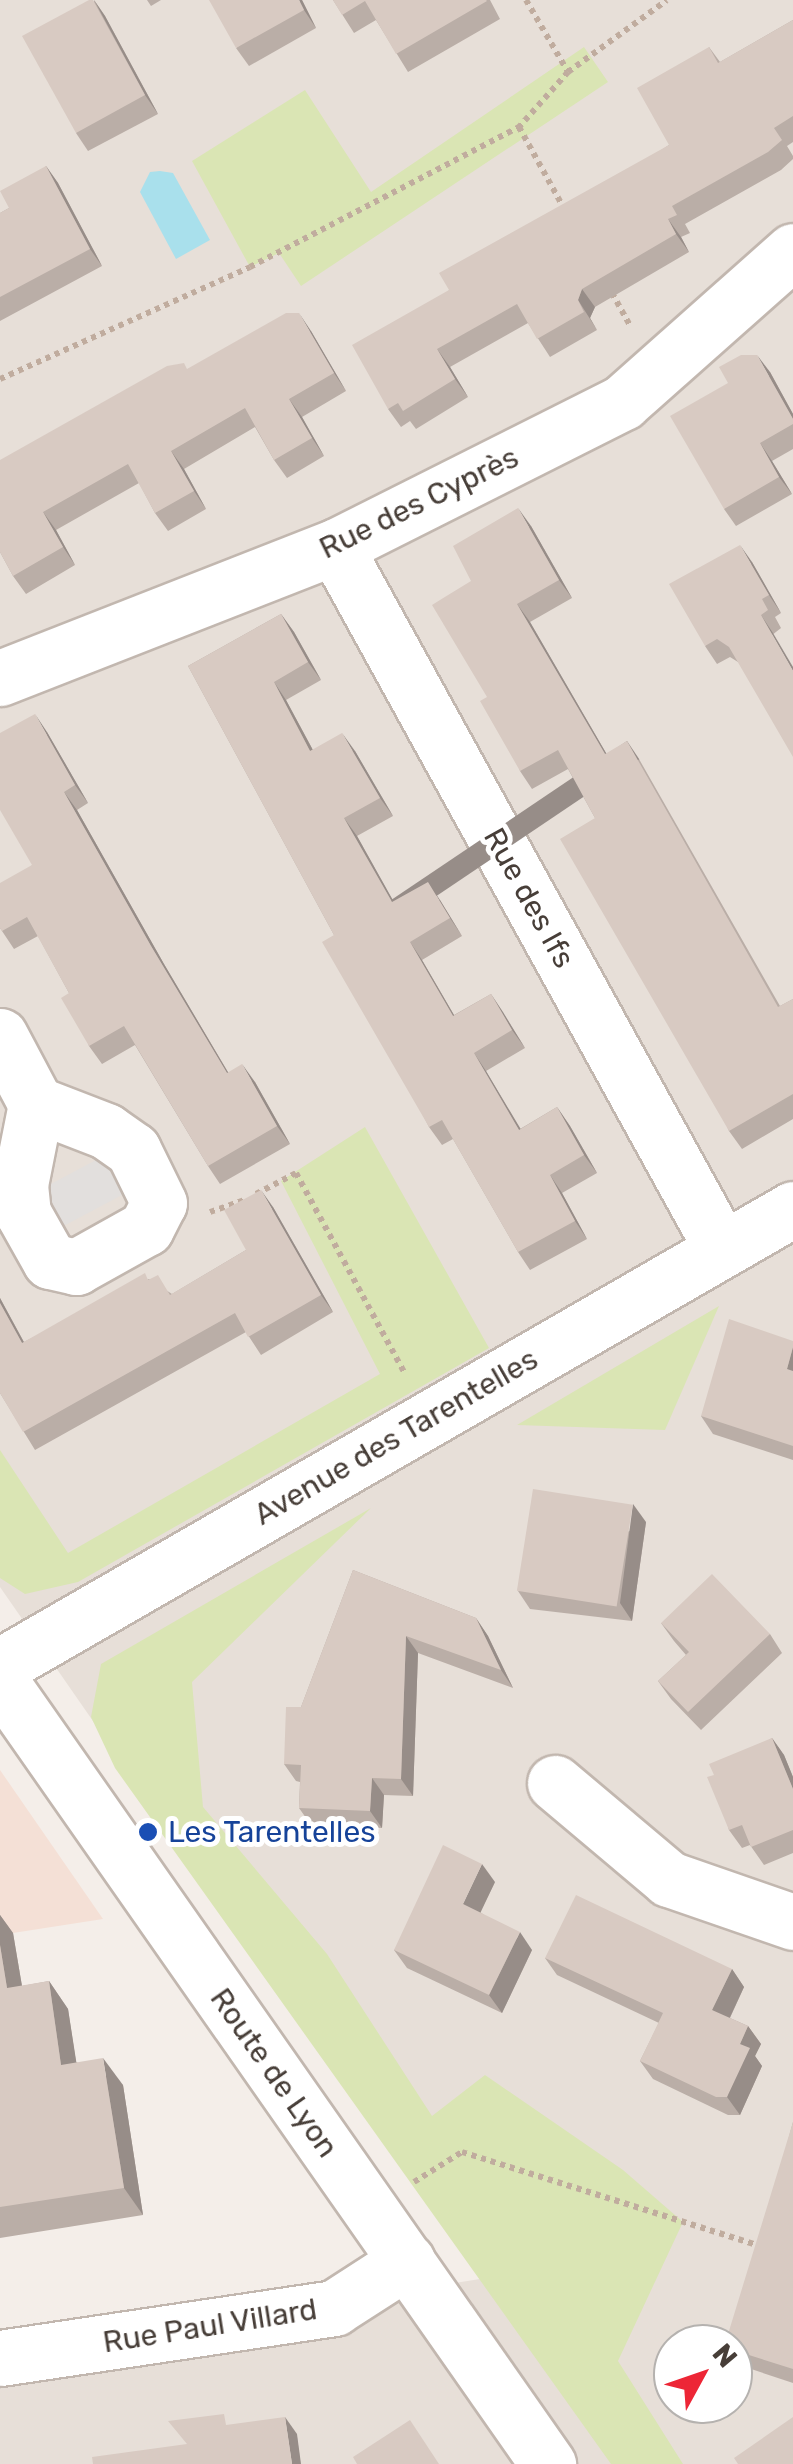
<!DOCTYPE html>
<meta charset="utf-8">
<style>
body{margin:0}
#map{position:relative;width:793px;height:2464px;overflow:hidden;background:#f4eee9;font-family:Rubik,sans-serif}
div>[style]{position:absolute}
[style*='--x']{left:calc(var(--x)*1px);top:calc(var(--y)*1px);width:calc(var(--w)*1px);rotate:calc(var(--a)*1deg)}
.residential>*{inset:0;background:#e7dfd8}
.commercial>*{inset:0;background:#f4e0d6}
.green>*{inset:0;background:#dae5b4}
.parking>*{inset:0;background:#e2dfdd;transform-origin:0 0}
.water>*{inset:0;background:#a9e0ec}
.path>*{height:6px;margin-top:-3px;transform-origin:0;background:repeating-linear-gradient(90deg,#c0ac9e 0 5px,transparent 0 10px)}
.roads{filter:drop-shadow(2px 0 #c2b7af) drop-shadow(-2px 0 #c2b7af) drop-shadow(0 2px #c2b7af) drop-shadow(0 -2px #c2b7af)}
.minor>*{height:55px;margin:-27.5px;padding:0 27.5px;transform-origin:27.5px;border-radius:27.5px;background:#fff}
.tertiary>*{height:55px;margin:-27.5px;padding:0 27.5px;transform-origin:27.5px;border-radius:27.5px;background:#fff}
.wall>*{inset:0;background:#baaea7}
.shaded-wall>*{inset:0;background:#978d88;transform-origin:0 0}
.building>*{inset:0;background:#d8cac2;transform-origin:0 0}
.dots>*{width:28px;height:28px;translate:-50% -50%;box-sizing:border-box;border:5px solid #fff;border-radius:50%}
span{translate:-50% -50%;white-space:nowrap;text-align:center;line-height:1.15;-webkit-text-stroke:10px #fff;paint-order:stroke}
.street-label{font-size:30px;color:#473e38}
.transit-label{font-size:30px;color:#164399}
.left{translate:0 -50%;text-align:left}
.north{position:absolute;left:653px;top:2324px;width:100px;height:100px;box-sizing:border-box;background:#fff;border:2px solid #b5b2af;border-radius:50%;rotate:50deg;font-size:28px;font-weight:700;line-height:40px;text-align:center;color:#473e38}
.north::after{content:'';display:block;margin:auto;width:35px;height:45px;background:#ed2636;clip-path:polygon(50% 0,100% 100%,50% 72%,0 100%)}
</style>
<div id="map">
<div class="residential">
<i style="clip-path:polygon(evenodd,0 0,793px 0,793px 2464px,0 2464px,0 2355px,480px 2279px,0 1587px,0 0,673px 2344px,733px 2344px,733px 2404px,673px 2404px,673px 2344px)"></i>
</div>
<div class="commercial">
<i style="clip-path:polygon(0 1770px,103px 1919px,0 1935px)"></i>
</div>
<div class="green">
<i style="clip-path:polygon(584px 47px,608px 82px,301px 286px,279px 253px,250px 267px,192px 161px,305px 90px,371px 192px)"></i>
<i style="clip-path:polygon(365px 1127px,489px 1348px,78px 1582px,25px 1594px,0 1578px,0 1450px,68px 1553px,380px 1374px,281px 1181px)"></i>
<i style="clip-path:polygon(719px 1306px,665px 1430px,517px 1425px)"></i>
<i style="clip-path:polygon(371px 1508px,192px 1682px,203px 1807px,327px 1954px,432px 2116px,485px 2075px,623px 2170px,683px 2222px,618px 2361px,683px 2464px,611px 2464px,115px 1768px,91px 1717px,101px 1664px)"></i>
</div>
<div class="parking">
<i style="left:113px;top:1151px;width:43px;height:90px;rotate:62deg"></i>
</div>
<div class="water">
<i style="clip-path:polygon(160px 171px,173px 173px,210px 240px,176px 259px,140px 192px,150px 172px)"></i>
</div>
<div class="path">
<i style="--x:526;--y:0;--w:83;--a:59.7"></i>
<i style="--x:568;--y:72;--w:74;--a:131.7"></i>
<i style="--x:519;--y:127;--w:97;--a:61.1"></i>
<i style="--x:568;--y:72;--w:122;--a:-36"></i>
<i style="--x:612;--y:293;--w:37;--a:61"></i>
<i style="--x:0;--y:379;--w:274;--a:-24.1"></i>
<i style="--x:250;--y:267;--w:303;--a:-27.5"></i>
<i style="--x:256;--y:1194;--w:45;--a:-27.7"></i>
<i style="--x:296;--y:1173;--w:226;--a:61.5"></i>
<i style="--x:210;--y:1212;--w:37;--a:-19"></i>
<i style="--x:414;--y:2182;--w:57;--a:-32"></i>
<i style="--x:462;--y:2152;--w:316;--a:17.5"></i>
</div>
<div class="roads">
<div class="minor">
<i style="--x:335;--y:547;--w:802;--a:61.13"></i>
<i style="--x:0;--y:678;--w:360;--a:-21.4"></i>
<i style="--x:335;--y:547;--w:322;--a:-26.7"></i>
<i style="--x:623;--y:402;--w:227;--a:-41.6"></i>
<i style="--x:0;--y:1036;--w:77;--a:62.1"></i>
<i style="--x:36;--y:1104;--w:83;--a:101.2"></i>
<i style="--x:20;--y:1185;--w:28;--a:84"></i>
<i style="--x:23;--y:1213;--w:55;--a:60.6"></i>
<i style="--x:50;--y:1261;--w:27;--a:13"></i>
<i style="--x:76;--y:1267;--w:80;--a:-29.1"></i>
<i style="--x:146;--y:1228;--w:28;--a:-63"></i>
<i style="--x:159;--y:1203;--w:59;--a:-116.1"></i>
<i style="--x:133;--y:1150;--w:33;--a:-145"></i>
<i style="--x:106;--y:1131;--w:75;--a:-158.9"></i>
<i style="--x:0;--y:1666;--w:915;--a:-29.95"></i>
<i style="--x:555;--y:1783;--w:149;--a:40.1"></i>
<i style="--x:669;--y:1879;--w:131;--a:19.1"></i>
<i style="--x:0;--y:2358;--w:338;--a:-8.5"></i>
<i style="--x:334;--y:2308;--w:87;--a:-32.8"></i>
</div>
<div class="tertiary">
<i style="--x:0;--y:1681;--w:956;--a:55.01"></i>
</div>
</div>
<div class="wall">
<i style="clip-path:polygon(94px 0,105px 16px,158px 114px,88px 151px,76px 133px)"></i>
<i style="clip-path:polygon(147px 0,161px 0,151px 6px)"></i>
<i style="clip-path:polygon(302px 0,316px 28px,249px 66px,236px 48px)"></i>
<i style="clip-path:polygon(333px 0,490px 0,500px 19px,408px 72px,376px 20px,354px 33px)"></i>
<i style="clip-path:polygon(793px 20px,793px 142px,787px 146px,793px 156px,793px 159px,781px 170px,685px 224px,690px 233px,681px 237px,689px 252px,595px 307px,590px 318px,597px 330px,550px 357px,528px 323px,450px 367px,468px 397px,416px 429px,410px 421px,401px 427px,388px 409px,449px 290px,669px 145px,709px 47px,720px 62px)"></i>
<i style="clip-path:polygon(46px 166px,58px 183px,102px 266px,0 321px,0 213px,9px 208px)"></i>
<i style="clip-path:polygon(311px 331px,346px 391px,302px 417px,324px 456px,287px 478px,274px 460px,255px 427px,184px 469px,206px 509px,168px 531px,155px 513px,139px 483px,56px 530px,75px 565px,26px 594px,13px 576px,0 552px,188px 369px)"></i>
<i style="clip-path:polygon(770px 372px,793px 414px,793px 449px,772px 461px,792px 494px,736px 526px,724px 509px)"></i>
<i style="clip-path:polygon(531px 526px,572px 598px,530px 622px,606px 753px,639px 759px,780px 1006px,793px 999px,793px 1119px,742px 1149px,729px 1131px,595px 818px,568px 769px,532px 789px,520px 771px,471px 581px)"></i>
<i style="clip-path:polygon(752px 562px,781px 613px,775px 617px,781px 628px,738px 662px,730px 657px,717px 664px,705px 646px)"></i>
<i style="clip-path:polygon(281px 614px,294px 632px,321px 680px,286px 700px,313px 750px,355px 751px,393px 816px,357px 836px,393px 901px,440px 900px,462px 936px,422px 960px,454px 1015px,491px 994px,525px 1048px,486px 1071px,520px 1129px,557px 1107px,570px 1126px,597px 1173px,562px 1193px,587px 1239px,530px 1270px,518px 1252px,453px 1139px,442px 1145px,429px 1127px,334px 935px,188px 666px)"></i>
<i style="clip-path:polygon(47px 732px,88px 803px,77px 810px,164px 964px,228px 1072px,255px 1082px,290px 1144px,220px 1184px,208px 1166px,135px 1045px,102px 1064px,89px 1046px,69px 993px,38px 936px,14px 949px,0 928px,32px 865px)"></i>
<i style="clip-path:polygon(273px 1207px,333px 1312px,261px 1355px,246px 1332px,35px 1450px,0 1393px,0 1298px,24px 1342px,149px 1279px,172px 1294px,246px 1250px)"></i>
<i style="clip-path:polygon(793px 1347px,793px 1460px,713px 1434px,701px 1416px)"></i>
<i style="clip-path:polygon(646px 1522px,632px 1621px,530px 1609px,518px 1591px)"></i>
<i style="clip-path:polygon(353px 1570px,476px 1618px,488px 1636px,513px 1688px,418px 1653px,413px 1796px,384px 1795px,382px 1828px,311px 1825px,299px 1808px,300px 1782px,296px 1781px,284px 1764px,301px 1707px)"></i>
<i style="clip-path:polygon(661px 1623px,770px 1634px,782px 1653px,701px 1730px,671px 1699px,658px 1681px,686px 1655px,674px 1641px)"></i>
<i style="clip-path:polygon(772px 1738px,784px 1755px,793px 1777px,793px 1853px,764px 1865px,750px 1845px,742px 1848px,729px 1830px,714px 1775px)"></i>
<i style="clip-path:polygon(495px 1882px,480px 1912px,532px 1950px,502px 2013px,407px 1968px,394px 1950px)"></i>
<i style="clip-path:polygon(0 1915px,13px 1933px,22px 1986px,49px 1981px,68px 2009px,76px 2062px,123px 2085px,143px 2215px,0 2238px)"></i>
<i style="clip-path:polygon(545px 1958px,732px 1969px,744px 1987px,730px 2018px,748px 2026px,761px 2044px,755px 2056px,762px 2066px,740px 2115px,728px 2115px,653px 2079px,640px 2061px,659px 2023px,557px 1975px)"></i>
<i style="clip-path:polygon(793px 2122px,793px 2383px,736px 2364px,733px 2360px,733px 2344px)"></i>
</div>
<div class="shaded-wall">
<i style="clip-path:polygon(94px 0,105px 16px,158px 114px,145px 95px)"></i>
<i style="clip-path:polygon(299px 0,302px 0,316px 28px,304px 10px)"></i>
<i style="clip-path:polygon(46px 166px,58px 183px,102px 266px,90px 249px)"></i>
<i style="clip-path:polygon(668px 219px,681px 237px,689px 252px,676px 234px)"></i>
<i style="clip-path:polygon(582px 289px,595px 307px,590px 318px,597px 330px,578px 300px)"></i>
<i style="clip-path:polygon(299px 313px,311px 331px,346px 391px,334px 373px)"></i>
<i style="clip-path:polygon(437px 349px,450px 367px,468px 397px,455px 379px)"></i>
<i style="clip-path:polygon(757px 355px,770px 372px,793px 414px,793px 419px)"></i>
<i style="clip-path:polygon(289px 399px,302px 417px,324px 456px,312px 438px)"></i>
<i style="clip-path:polygon(760px 443px,772px 461px,792px 494px,779px 477px)"></i>
<i style="clip-path:polygon(171px 451px,184px 469px,206px 509px,194px 491px)"></i>
<i style="clip-path:polygon(518px 508px,531px 526px,572px 598px,559px 580px)"></i>
<i style="clip-path:polygon(43px 512px,56px 530px,75px 565px,63px 547px)"></i>
<i style="clip-path:polygon(740px 545px,752px 562px,781px 613px,769px 595px)"></i>
<i style="clip-path:polygon(517px 604px,530px 622px,617px 772px,605px 754px)"></i>
<i style="clip-path:polygon(281px 614px,294px 632px,321px 680px,308px 662px)"></i>
<i style="clip-path:polygon(761px 615px,773px 633px,793px 667px,793px 671px)"></i>
<i style="clip-path:polygon(274px 682px,286px 700px,323px 769px,310px 751px)"></i>
<i style="clip-path:polygon(35px 714px,47px 732px,88px 803px,75px 785px)"></i>
<i style="clip-path:polygon(342px 733px,355px 751px,393px 816px,380px 798px)"></i>
<i style="left:627px;top:741px;width:22px;height:306px;rotate:56deg"></i>
<i style="clip-path:polygon(64px 792px,77px 810px,164px 964px,239px 1091px,227px 1073px,151px 946px)"></i>
<i style="clip-path:polygon(344px 818px,357px 836px,404px 920px,392px 902px)"></i>
<i style="clip-path:polygon(428px 882px,440px 900px,462px 936px,450px 918px)"></i>
<i style="clip-path:polygon(410px 942px,422px 960px,465px 1034px,453px 1016px)"></i>
<i style="clip-path:polygon(491px 994px,503px 1012px,525px 1048px,512px 1030px)"></i>
<i style="clip-path:polygon(474px 1053px,486px 1071px,532px 1148px,519px 1130px)"></i>
<i style="clip-path:polygon(242px 1064px,255px 1082px,290px 1144px,277px 1126px)"></i>
<i style="clip-path:polygon(557px 1107px,570px 1126px,597px 1173px,584px 1155px)"></i>
<i style="clip-path:polygon(550px 1175px,562px 1193px,587px 1239px,575px 1221px)"></i>
<i style="clip-path:polygon(261px 1190px,273px 1207px,333px 1312px,321px 1295px)"></i>
<i style="clip-path:polygon(0 1298px,34px 1361px,22px 1343px,0 1303px)"></i>
<i style="clip-path:polygon(793px 1347px,793px 1378px,787px 1369px)"></i>
<i style="clip-path:polygon(633px 1504px,646px 1522px,632px 1621px,620px 1603px)"></i>
<i style="clip-path:polygon(476px 1618px,488px 1636px,513px 1688px,501px 1670px)"></i>
<i style="clip-path:polygon(406px 1636px,418px 1653px,413px 1796px,401px 1779px)"></i>
<i style="clip-path:polygon(772px 1738px,784px 1755px,793px 1777px,793px 1789px)"></i>
<i style="clip-path:polygon(372px 1778px,384px 1795px,382px 1828px,370px 1811px)"></i>
<i style="clip-path:polygon(482px 1864px,495px 1882px,476px 1922px,463px 1904px)"></i>
<i style="clip-path:polygon(0 1915px,13px 1933px,27px 2016px,7px 1988px,0 1945px)"></i>
<i style="clip-path:polygon(520px 1932px,532px 1950px,502px 2013px,489px 1995px)"></i>
<i style="clip-path:polygon(732px 1969px,744px 1987px,725px 2028px,712px 2010px)"></i>
<i style="clip-path:polygon(49px 1981px,68px 2009px,81px 2092px,61px 2065px)"></i>
<i style="clip-path:polygon(748px 2026px,761px 2044px,755px 2056px,762px 2066px,740px 2115px,727px 2097px,740px 2044px)"></i>
<i style="clip-path:polygon(103px 2058px,123px 2085px,143px 2215px,124px 2188px)"></i>
<i style="clip-path:polygon(285px 2417px,297px 2434px,301px 2464px,292px 2464px)"></i>
</div>
<div class="building">
<i style="clip-path:polygon(89px 0,93px 0,145px 95px,76px 133px,22px 36px)"></i>
<i style="clip-path:polygon(209px 0,299px 0,304px 10px,236px 48px)"></i>
<i style="clip-path:polygon(333px 0,486px 0,487px 1px,396px 54px,365px 1px,342px 15px)"></i>
<i style="clip-path:polygon(793px 20px,793px 116px,774px 128px,782px 140px,768px 152px,672px 206px,677px 215px,668px 219px,676px 234px,582px 289px,578px 300px,584px 312px,537px 339px,517px 304px,437px 349px,455px 379px,403px 411px,398px 403px,388px 409px,352px 345px,449px 290px,439px 273px,669px 145px,637px 88px,709px 47px,718px 63px)"></i>
<i style="clip-path:polygon(46px 166px,90px 249px,0 297px,0 213px,9px 208px,0 191px)"></i>
<i style="clip-path:polygon(286px 313px,299px 313px,334px 373px,289px 399px,312px 438px,274px 460px,245px 408px,171px 451px,194px 491px,155px 513px,128px 464px,43px 512px,63px 547px,13px 576px,0 552px,0 460px,167px 366px,184px 363px,187px 369px)"></i>
<i style="clip-path:polygon(741px 355px,757px 355px,793px 419px,793px 424px,760px 443px,779px 477px,724px 509px,670px 416px,728px 383px,719px 367px)"></i>
<i style="clip-path:polygon(518px 508px,559px 580px,517px 604px,605px 754px,627px 741px,778px 1007px,793px 999px,793px 1094px,729px 1131px,560px 839px,595px 818px,558px 750px,520px 771px,480px 701px,487px 697px,432px 605px,471px 581px,453px 546px)"></i>
<i style="clip-path:polygon(740px 545px,769px 595px,762px 599px,768px 610px,761px 615px,793px 671px,793px 757px,729px 647px,717px 639px,705px 646px,669px 584px)"></i>
<i style="clip-path:polygon(281px 614px,308px 662px,274px 682px,310px 751px,342px 733px,380px 798px,344px 818px,392px 902px,428px 882px,450px 918px,410px 942px,453px 1016px,491px 994px,512px 1030px,474px 1053px,519px 1130px,557px 1107px,584px 1155px,550px 1175px,575px 1221px,518px 1252px,442px 1120px,429px 1127px,322px 942px,334px 935px,188px 666px)"></i>
<i style="clip-path:polygon(35px 714px,75px 785px,64px 792px,151px 946px,227px 1073px,242px 1064px,277px 1126px,208px 1166px,124px 1026px,89px 1046px,61px 998px,69px 993px,27px 917px,2px 931px,0 928px,0 883px,32px 865px,0 810px,0 733px)"></i>
<i style="clip-path:polygon(261px 1190px,321px 1295px,248px 1337px,235px 1313px,23px 1432px,0 1393px,0 1303px,22px 1343px,145px 1273px,148px 1280px,158px 1275px,170px 1295px,246px 1250px,224px 1210px)"></i>
<i style="clip-path:polygon(729px 1319px,793px 1341px,793px 1347px,787px 1369px,793px 1371px,793px 1446px,701px 1416px)"></i>
<i style="left:533px;top:1489px;width:101px;height:103px;rotate:9deg"></i>
<i style="clip-path:polygon(353px 1570px,476px 1618px,501px 1670px,406px 1636px,401px 1779px,372px 1778px,370px 1811px,299px 1808px,301px 1765px,284px 1764px,286px 1707px,301px 1707px)"></i>
<i style="clip-path:polygon(712px 1574px,770px 1634px,688px 1712px,658px 1681px,689px 1652px,661px 1623px)"></i>
<i style="clip-path:polygon(772px 1738px,793px 1789px,793px 1830px,751px 1847px,742px 1825px,729px 1830px,707px 1777px,714px 1775px,709px 1764px)"></i>
<i style="clip-path:polygon(443px 1845px,482px 1864px,463px 1904px,520px 1932px,489px 1995px,394px 1950px)"></i>
<i style="clip-path:polygon(576px 1895px,732px 1969px,712px 2010px,748px 2026px,740px 2044px,750px 2048px,727px 2097px,716px 2097px,640px 2061px,663px 2013px,545px 1958px)"></i>
<i style="clip-path:polygon(0 1945px,7px 1988px,49px 1981px,61px 2065px,103px 2058px,124px 2188px,0 2207px)"></i>
<i style="clip-path:polygon(793px 2122px,793px 2369px,733px 2350px,733px 2344px,725px 2344px)"></i>
<i style="clip-path:polygon(224px 2414px,226px 2425px,285px 2417px,292px 2464px,93px 2464px,92px 2457px,187px 2444px,168px 2421px)"></i>
<i style="clip-path:polygon(793px 2417px,793px 2464px,738px 2464px,734px 2458px)"></i>
<i style="clip-path:polygon(410px 2420px,439px 2464px,357px 2464px,353px 2457px)"></i>
</div>
<div class="dots">
<i style="left:148px;top:1832px;background:#1a4fb4"></i>
</div>
<div class="street-label">
<span style="left:419px;top:503px;rotate:-26deg">Rue des Cyprès</span>
<span style="left:529px;top:898px;rotate:61deg">Rue des Ifs</span>
<span style="left:396px;top:1437px;rotate:-30deg">Avenue des Tarentelles</span>
<span style="left:274px;top:2073px;rotate:55deg">Route de Lyon</span>
<span style="left:210px;top:2326px;rotate:-9deg">Rue Paul Villard</span>
</div>
<div class="transit-label">
<span class="left" style="left:168px;top:1832px">Les Tarentelles</span>
</div>
<div class="north">N</div>
</div>
